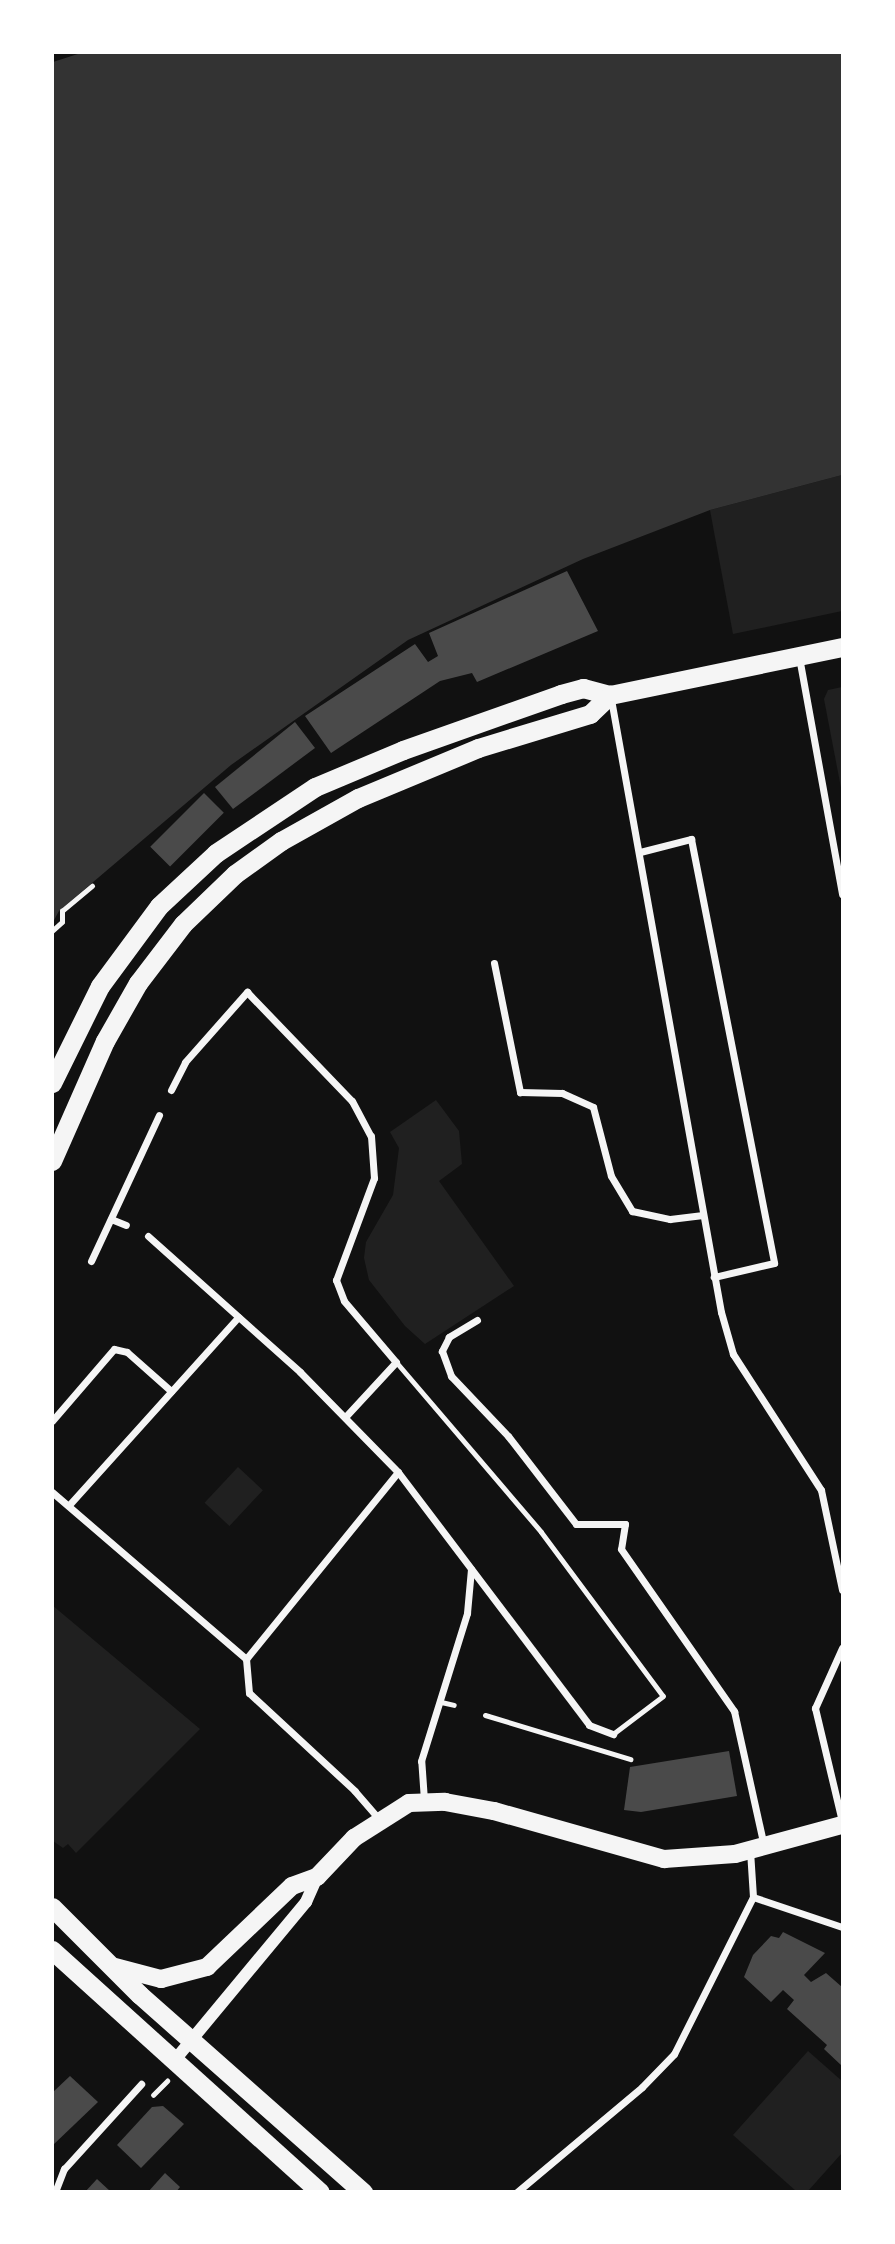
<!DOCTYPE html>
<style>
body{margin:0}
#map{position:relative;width:895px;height:2244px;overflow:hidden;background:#111;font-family:Literata,serif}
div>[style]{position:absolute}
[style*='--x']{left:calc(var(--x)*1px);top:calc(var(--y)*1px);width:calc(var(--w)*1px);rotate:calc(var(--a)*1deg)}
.green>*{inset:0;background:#202020;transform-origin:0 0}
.water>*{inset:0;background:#333}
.building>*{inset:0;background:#4a4a4a;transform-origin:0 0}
.path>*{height:4.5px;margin:-2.25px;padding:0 2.25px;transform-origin:2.25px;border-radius:2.25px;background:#f5f5f5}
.service>*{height:5px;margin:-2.5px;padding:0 2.5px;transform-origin:2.5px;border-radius:2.5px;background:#f5f5f5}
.minor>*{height:7px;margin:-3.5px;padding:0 3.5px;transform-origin:3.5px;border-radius:3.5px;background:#f5f5f5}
.tertiary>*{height:12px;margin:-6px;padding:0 6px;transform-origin:6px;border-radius:6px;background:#f5f5f5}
.primary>*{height:18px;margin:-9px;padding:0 9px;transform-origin:9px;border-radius:9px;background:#f5f5f5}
.trunk>*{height:19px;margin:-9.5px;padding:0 9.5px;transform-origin:9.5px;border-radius:9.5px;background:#f5f5f5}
span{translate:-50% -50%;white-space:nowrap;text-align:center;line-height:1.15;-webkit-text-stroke:7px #fff;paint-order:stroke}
.frame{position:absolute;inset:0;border:54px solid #fff;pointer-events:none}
</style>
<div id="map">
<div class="green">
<i style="clip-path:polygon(842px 475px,842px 611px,733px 634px,710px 510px)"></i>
<i style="clip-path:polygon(842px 687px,842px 793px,824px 699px,828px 690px)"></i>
<i style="clip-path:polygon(436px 1100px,459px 1131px,462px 1164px,439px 1181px,514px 1286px,425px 1344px,405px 1326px,369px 1280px,364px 1258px,366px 1242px,393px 1195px,399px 1148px,390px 1132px)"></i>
<i style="left:238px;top:1467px;width:34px;height:49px;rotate:43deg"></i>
<i style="clip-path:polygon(52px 1605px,200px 1729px,76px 1853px,68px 1844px,63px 1848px,53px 1841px)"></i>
<i style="clip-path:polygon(808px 2051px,842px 2081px,842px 2153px,808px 2191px,796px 2191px,733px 2135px)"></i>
</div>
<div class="water">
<i style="clip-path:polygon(84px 52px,842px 53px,842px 475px,710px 510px,583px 559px,408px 640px,231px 765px,59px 911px,53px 922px,53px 62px)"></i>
</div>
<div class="building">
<i style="clip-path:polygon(567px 571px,598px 631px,477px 682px,472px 673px,440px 681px,331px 753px,305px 716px,415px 644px,428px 662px,438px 656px,429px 633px)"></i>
<i style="clip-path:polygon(295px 722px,315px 748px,233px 809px,215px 787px)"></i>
<i style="left:204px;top:793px;width:28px;height:76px;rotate:45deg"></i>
<i style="clip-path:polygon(729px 1751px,737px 1796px,641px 1812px,624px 1810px,630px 1767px)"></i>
<i style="clip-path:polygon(783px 1932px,825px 1953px,804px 1975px,811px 1982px,826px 1973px,842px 1987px,842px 2066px,824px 2049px,827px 2045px,787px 2009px,794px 2000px,783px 1990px,771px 2002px,744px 1977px,753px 1955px,771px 1936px,779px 1938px)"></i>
<i style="clip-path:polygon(70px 2076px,98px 2102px,52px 2146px,52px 2093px)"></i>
<i style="clip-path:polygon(163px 2106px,184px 2124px,141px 2168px,117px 2145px,152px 2107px)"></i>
<i style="clip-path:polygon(165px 2173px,180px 2187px,176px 2192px,148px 2192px)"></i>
<i style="clip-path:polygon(97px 2179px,111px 2192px,85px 2192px)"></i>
</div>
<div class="path">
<i style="--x:52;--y:931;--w:13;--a:-42"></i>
<i style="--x:62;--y:922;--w:11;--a:-90"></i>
<i style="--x:62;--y:911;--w:39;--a:-40"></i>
<i style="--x:153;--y:2095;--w:20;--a:-45"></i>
</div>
<div class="service">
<i style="--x:396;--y:1362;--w:223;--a:49.5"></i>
<i style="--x:541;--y:1532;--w:204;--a:53.4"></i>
<i style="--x:663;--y:1696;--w:63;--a:142.8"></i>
<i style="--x:441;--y:1702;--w:13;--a:13"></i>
<i style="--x:485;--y:1715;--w:152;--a:16.9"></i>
</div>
<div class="minor">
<i style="--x:799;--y:657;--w:241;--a:79.7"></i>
<i style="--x:611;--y:699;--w:623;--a:79.83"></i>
<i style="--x:721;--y:1312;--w:44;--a:74.1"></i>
<i style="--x:733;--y:1354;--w:162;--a:57.1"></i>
<i style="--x:821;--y:1490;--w:102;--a:78.1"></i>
<i style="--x:640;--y:852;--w:53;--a:-14.3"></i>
<i style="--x:691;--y:839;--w:432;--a:78.9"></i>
<i style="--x:774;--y:1263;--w:62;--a:166.9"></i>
<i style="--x:494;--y:963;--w:132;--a:78.6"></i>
<i style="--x:520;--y:1092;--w:42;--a:1.4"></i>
<i style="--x:562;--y:1093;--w:34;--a:24"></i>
<i style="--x:593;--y:1107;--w:71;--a:75.4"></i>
<i style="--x:611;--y:1176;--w:41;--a:59"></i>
<i style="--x:632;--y:1211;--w:39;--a:12"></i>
<i style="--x:670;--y:1219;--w:31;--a:-7"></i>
<i style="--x:171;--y:1090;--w:31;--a:-63"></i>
<i style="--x:185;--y:1062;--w:94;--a:-48.5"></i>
<i style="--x:247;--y:992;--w:151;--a:46.1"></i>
<i style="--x:352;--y:1101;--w:40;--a:62"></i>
<i style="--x:371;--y:1136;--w:42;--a:85.9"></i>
<i style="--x:374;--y:1178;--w:109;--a:110.4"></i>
<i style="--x:336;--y:1280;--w:22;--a:69"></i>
<i style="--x:344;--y:1301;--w:80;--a:49.6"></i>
<i style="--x:396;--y:1362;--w:75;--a:132.8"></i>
<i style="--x:111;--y:1219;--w:16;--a:22"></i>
<i style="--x:148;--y:1236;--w:204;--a:41.8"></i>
<i style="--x:300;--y:1372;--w:140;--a:45.6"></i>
<i style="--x:398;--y:1472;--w:317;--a:52.9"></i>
<i style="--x:589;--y:1725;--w:26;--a:21"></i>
<i style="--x:91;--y:1261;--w:161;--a:-65"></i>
<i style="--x:477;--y:1320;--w:33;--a:149"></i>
<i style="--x:449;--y:1337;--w:16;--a:117"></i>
<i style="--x:442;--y:1351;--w:27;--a:70"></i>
<i style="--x:451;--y:1376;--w:83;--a:46.5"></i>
<i style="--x:508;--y:1436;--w:111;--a:52.3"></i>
<i style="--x:576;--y:1524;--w:49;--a:0"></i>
<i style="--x:625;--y:1524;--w:25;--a:99"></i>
<i style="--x:621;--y:1549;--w:198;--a:55.1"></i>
<i style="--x:734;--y:1711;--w:138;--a:77.5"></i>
<i style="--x:52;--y:1421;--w:95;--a:-49.3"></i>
<i style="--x:114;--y:1349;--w:13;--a:13"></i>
<i style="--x:127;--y:1352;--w:59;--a:41.6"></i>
<i style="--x:52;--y:1492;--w:256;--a:40.7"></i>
<i style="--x:69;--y:1505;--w:253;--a:-48"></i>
<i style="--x:842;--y:1648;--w:66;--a:114.2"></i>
<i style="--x:815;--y:1708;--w:116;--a:76.6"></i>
<i style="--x:424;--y:1800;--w:39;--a:-94"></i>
<i style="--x:421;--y:1761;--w:155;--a:-72.7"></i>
<i style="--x:467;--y:1613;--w:44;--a:-84.8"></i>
<i style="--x:379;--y:1819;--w:37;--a:-131"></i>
<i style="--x:355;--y:1791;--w:144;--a:-137.2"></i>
<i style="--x:249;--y:1693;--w:34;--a:-95"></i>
<i style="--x:246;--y:1659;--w:241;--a:-50.9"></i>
<i style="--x:753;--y:1897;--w:94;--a:18.6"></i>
<i style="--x:55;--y:2192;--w:25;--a:-69"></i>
<i style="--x:64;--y:2169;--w:115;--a:-47.8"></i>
<i style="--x:517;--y:2192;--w:163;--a:-40"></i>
<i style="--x:642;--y:2087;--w:46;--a:-45.9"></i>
<i style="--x:674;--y:2054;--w:176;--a:-63.3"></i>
<i style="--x:753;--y:1897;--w:46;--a:-93.7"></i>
</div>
<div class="tertiary">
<i style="--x:174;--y:2061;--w:207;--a:-50.3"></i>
<i style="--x:306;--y:1902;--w:27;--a:-66"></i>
</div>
<div class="primary">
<i style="--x:115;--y:1967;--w:48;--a:14.6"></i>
<i style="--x:161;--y:1979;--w:48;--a:-14.6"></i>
<i style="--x:207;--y:1967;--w:117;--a:-43.6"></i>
<i style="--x:292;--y:1886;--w:27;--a:-20"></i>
<i style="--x:317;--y:1877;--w:54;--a:-46.5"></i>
<i style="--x:354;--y:1838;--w:65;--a:-32.5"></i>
<i style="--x:409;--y:1803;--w:36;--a:-2"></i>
<i style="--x:445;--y:1802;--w:50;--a:10.4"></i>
<i style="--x:494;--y:1811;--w:177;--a:15.8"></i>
<i style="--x:664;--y:1859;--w:71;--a:-4"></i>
<i style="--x:735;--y:1854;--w:111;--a:-15.2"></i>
</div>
<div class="trunk">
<i style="--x:52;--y:1083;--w:108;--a:-63.7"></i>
<i style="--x:100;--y:986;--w:99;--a:-53.6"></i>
<i style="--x:159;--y:906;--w:78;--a:-42.9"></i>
<i style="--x:216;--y:853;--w:119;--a:-33.7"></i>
<i style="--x:315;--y:787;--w:95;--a:-22.8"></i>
<i style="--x:403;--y:750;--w:168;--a:-19.5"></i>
<i style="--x:561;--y:694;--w:23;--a:-15"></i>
<i style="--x:583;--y:688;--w:28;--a:15"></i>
<i style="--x:610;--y:695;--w:237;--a:-11.7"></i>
<i style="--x:52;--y:1161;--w:131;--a:-66.2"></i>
<i style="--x:105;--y:1041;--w:67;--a:-60.4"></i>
<i style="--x:138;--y:983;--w:74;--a:-52.7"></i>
<i style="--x:183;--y:924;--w:72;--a:-43.9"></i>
<i style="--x:235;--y:874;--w:57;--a:-35.7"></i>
<i style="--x:281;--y:841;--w:88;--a:-29.2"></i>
<i style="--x:358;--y:798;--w:130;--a:-22.6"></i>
<i style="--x:478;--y:748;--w:117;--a:-16.9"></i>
<i style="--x:590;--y:714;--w:28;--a:-44"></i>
<i style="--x:52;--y:1907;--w:124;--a:45"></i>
<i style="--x:140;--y:1995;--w:298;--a:41.5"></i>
<i style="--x:52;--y:1950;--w:361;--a:42.1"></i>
</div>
<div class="frame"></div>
</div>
